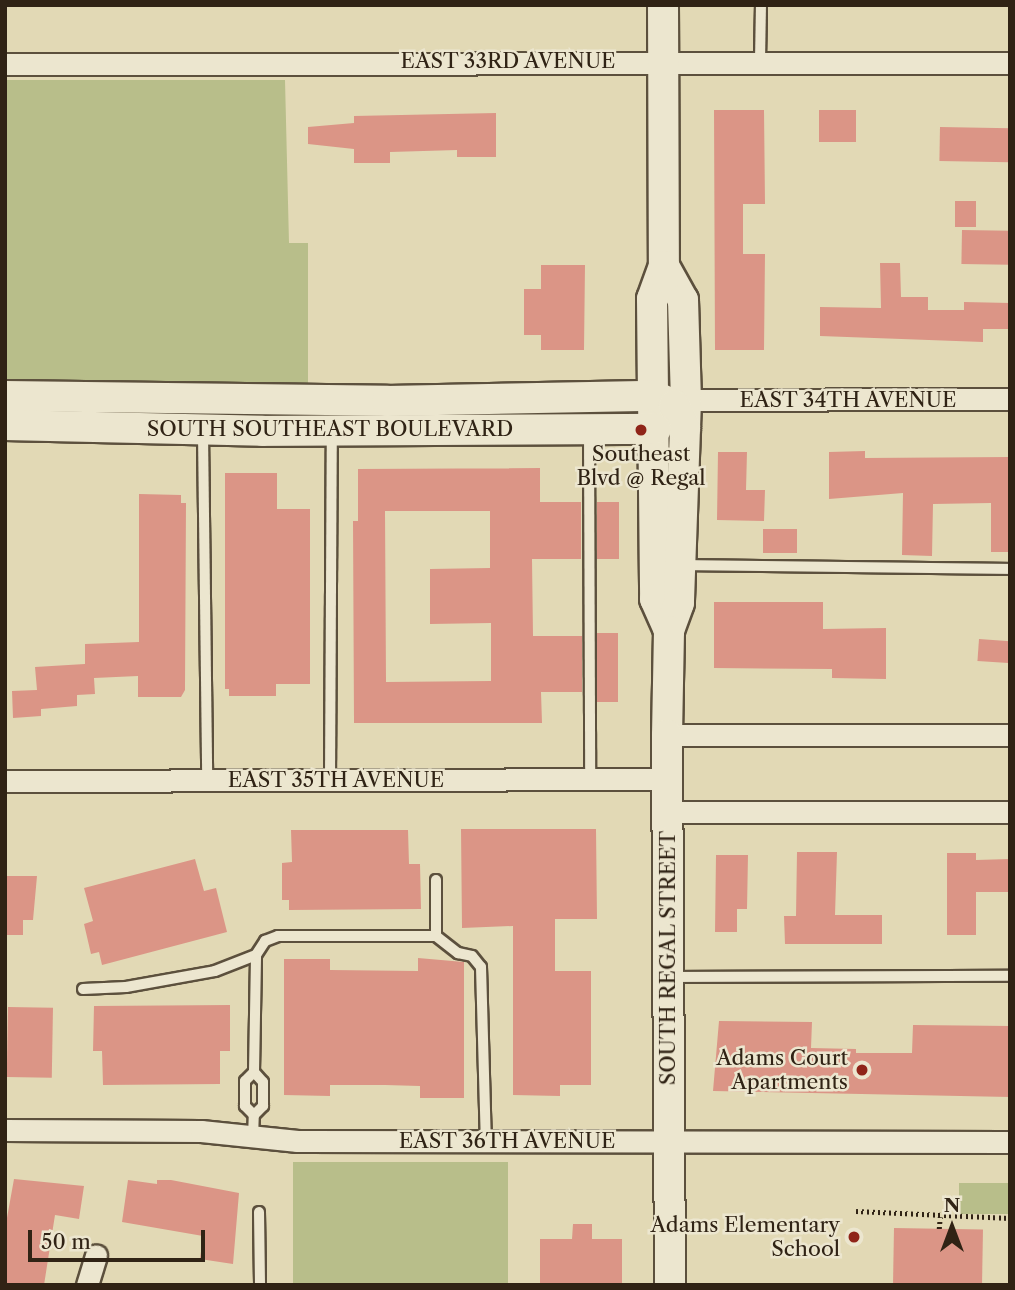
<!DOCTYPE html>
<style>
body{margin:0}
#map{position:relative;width:1015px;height:1290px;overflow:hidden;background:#e2d9b5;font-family:"Libre Caslon Text",serif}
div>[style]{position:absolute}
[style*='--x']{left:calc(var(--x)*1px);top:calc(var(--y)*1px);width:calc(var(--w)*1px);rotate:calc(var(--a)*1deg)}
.green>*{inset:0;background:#b8be8a;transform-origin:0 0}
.building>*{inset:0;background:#db9586;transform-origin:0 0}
.path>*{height:4.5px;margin-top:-2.25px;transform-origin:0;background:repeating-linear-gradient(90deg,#302315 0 2px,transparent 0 5.5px)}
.roads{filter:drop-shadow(2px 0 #5c503d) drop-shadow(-2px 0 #5c503d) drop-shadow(0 2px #5c503d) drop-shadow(0 -2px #5c503d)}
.service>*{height:10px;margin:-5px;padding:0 5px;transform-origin:5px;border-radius:5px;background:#ece6cf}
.minor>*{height:21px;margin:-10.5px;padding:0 10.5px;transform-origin:10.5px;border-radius:10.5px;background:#ece6cf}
.secondary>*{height:30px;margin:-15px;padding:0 15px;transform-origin:15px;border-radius:15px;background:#ece6cf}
.dots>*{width:19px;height:19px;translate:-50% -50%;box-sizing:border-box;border:4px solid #ece6cf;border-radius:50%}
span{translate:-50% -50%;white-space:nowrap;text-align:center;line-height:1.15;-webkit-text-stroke:5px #ece6cf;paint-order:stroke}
.street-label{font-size:21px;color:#302315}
.poi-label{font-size:21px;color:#302315}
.right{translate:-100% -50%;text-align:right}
.frame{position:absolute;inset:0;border:7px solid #302315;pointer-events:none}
.north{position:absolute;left:917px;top:1192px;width:70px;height:70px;-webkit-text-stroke:5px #ece6cf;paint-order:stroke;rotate:0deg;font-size:19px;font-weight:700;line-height:28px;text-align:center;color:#302315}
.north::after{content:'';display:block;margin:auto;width:24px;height:32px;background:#302315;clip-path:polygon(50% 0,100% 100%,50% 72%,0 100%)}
.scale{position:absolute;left:28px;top:1230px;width:177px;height:32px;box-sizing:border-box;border:4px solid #302315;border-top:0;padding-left:9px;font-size:21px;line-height:24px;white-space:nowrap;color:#302315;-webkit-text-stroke:5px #ece6cf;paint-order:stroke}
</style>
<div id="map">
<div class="green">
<i style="clip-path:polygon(5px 80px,285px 80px,289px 243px,308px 243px,308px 387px,5px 381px)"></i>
<i style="left:508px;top:1162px;width:123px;height:215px;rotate:90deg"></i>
<i style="left:959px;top:1183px;width:51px;height:31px"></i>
</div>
<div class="building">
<i style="clip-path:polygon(714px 110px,764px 110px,765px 204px,743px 204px,743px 254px,765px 254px,764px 350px,715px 350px)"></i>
<i style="left:856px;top:110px;width:32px;height:37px;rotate:90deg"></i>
<i style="clip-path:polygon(496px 113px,496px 157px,457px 157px,457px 150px,390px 152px,390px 163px,354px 163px,354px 149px,308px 144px,308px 127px,354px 123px,354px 116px)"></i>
<i style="left:940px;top:127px;width:70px;height:34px;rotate:1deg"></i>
<i style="left:955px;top:201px;width:21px;height:26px"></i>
<i style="left:962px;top:230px;width:48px;height:34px;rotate:1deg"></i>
<i style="clip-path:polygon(880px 263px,900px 263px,901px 297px,928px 297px,928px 310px,964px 310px,964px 302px,1010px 303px,1010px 329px,983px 329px,983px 342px,820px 336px,820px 307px,881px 308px)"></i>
<i style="clip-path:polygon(541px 265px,585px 265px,584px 350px,541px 350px,541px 335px,524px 335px,524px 289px,541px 289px)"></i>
<i style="clip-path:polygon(865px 451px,865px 458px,1010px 457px,1010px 552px,991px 552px,991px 503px,933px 504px,932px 556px,902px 555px,903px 493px,829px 499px,829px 452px)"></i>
<i style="clip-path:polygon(718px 452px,747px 452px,746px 490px,765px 490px,764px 521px,717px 520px)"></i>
<i style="clip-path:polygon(evenodd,540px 468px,540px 502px,581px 502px,581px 559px,532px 559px,533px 636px,582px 636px,582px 692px,541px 692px,542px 723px,354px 723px,353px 521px,358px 521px,358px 469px,540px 468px,385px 511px,490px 511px,490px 568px,430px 569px,430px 624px,491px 623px,491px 681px,386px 682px,385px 511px)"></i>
<i style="clip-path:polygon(225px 473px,277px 473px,277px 509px,310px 509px,310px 684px,276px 684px,276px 696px,229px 696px,229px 689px,225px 689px)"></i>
<i style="clip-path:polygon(139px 494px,181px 495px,181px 503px,186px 503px,185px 690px,181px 697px,138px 697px,138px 676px,94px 678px,95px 694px,77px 695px,77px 706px,41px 709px,41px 716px,13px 718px,12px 691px,37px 690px,35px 667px,85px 664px,85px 644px,139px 642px)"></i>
<i style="left:597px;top:502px;width:22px;height:57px"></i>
<i style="left:763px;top:529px;width:34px;height:24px"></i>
<i style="clip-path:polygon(714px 602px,823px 602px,823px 629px,886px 628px,886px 679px,832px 678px,832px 669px,714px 668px)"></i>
<i style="left:597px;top:633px;width:21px;height:69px"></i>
<i style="left:979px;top:639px;width:31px;height:22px;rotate:4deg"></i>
<i style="clip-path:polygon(461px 829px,596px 829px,597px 919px,555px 919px,555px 971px,591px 971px,591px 1085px,560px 1085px,560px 1096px,513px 1095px,513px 926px,462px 928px)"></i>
<i style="clip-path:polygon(291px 830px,408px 830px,409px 864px,420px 864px,421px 909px,289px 910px,289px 900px,282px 900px,282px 863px,292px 862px)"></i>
<i style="clip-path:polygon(797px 852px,837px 852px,835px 915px,882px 915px,882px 944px,785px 944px,784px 916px,796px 916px)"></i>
<i style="clip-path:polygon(947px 853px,976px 853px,976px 860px,1010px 859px,1010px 892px,976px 892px,976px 935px,947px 935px)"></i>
<i style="clip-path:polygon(716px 855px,748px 855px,747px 909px,737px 909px,737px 932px,715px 932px)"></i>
<i style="clip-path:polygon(195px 859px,204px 891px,216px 888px,227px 932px,102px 965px,99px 952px,91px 954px,84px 924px,93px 921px,84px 888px)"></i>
<i style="clip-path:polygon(5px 876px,37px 876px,33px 920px,23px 920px,23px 935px,5px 935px)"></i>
<i style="clip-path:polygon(418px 958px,464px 962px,464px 1098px,420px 1098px,420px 1086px,385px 1085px,330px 1085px,330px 1096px,284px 1095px,284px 959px,330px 959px,330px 970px,418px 971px)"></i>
<i style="clip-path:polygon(230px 1005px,230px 1051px,220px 1051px,220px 1084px,103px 1085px,102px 1051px,93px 1051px,94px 1006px)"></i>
<i style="left:8px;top:1007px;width:45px;height:70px;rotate:1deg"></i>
<i style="clip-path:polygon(719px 1021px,812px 1022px,811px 1048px,856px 1049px,856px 1053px,912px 1053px,913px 1025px,1010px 1026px,1010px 1097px,713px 1091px)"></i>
<i style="clip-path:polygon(14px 1179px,84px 1186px,79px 1219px,55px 1215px,44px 1285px,5px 1285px,5px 1229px)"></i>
<i style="clip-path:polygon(128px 1180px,157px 1184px,157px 1180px,171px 1180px,239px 1193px,233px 1264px,200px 1259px,203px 1236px,122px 1222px)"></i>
<i style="clip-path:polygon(573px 1224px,592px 1224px,592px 1239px,622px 1239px,622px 1285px,540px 1285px,540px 1239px,572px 1239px)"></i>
<i style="left:894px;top:1228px;width:89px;height:57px;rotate:1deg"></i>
</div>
<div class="path">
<i style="--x:856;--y:1211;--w:154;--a:2.6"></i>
<i style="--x:939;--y:1229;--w:12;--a:-85"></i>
</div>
<div class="roads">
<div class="service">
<i style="--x:760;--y:61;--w:56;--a:-89"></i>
<i style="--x:589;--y:432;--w:347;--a:89.8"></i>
<i style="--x:203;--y:433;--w:347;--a:89.3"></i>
<i style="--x:683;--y:565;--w:327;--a:0.7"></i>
<i style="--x:330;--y:780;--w:347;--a:-89.7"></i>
<i style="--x:436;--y:936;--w:28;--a:38"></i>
<i style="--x:458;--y:953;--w:14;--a:12"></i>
<i style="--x:472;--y:956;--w:14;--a:51"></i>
<i style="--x:481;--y:967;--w:174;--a:88.4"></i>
<i style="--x:670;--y:977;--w:340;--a:-0.2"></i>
<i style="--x:83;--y:989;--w:43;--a:-2.7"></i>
<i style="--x:126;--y:987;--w:90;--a:-10.2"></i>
<i style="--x:215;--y:971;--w:44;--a:-21.3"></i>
<i style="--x:254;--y:1115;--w:13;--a:-135"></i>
<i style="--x:245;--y:1106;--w:25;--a:-90"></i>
<i style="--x:245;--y:1081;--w:13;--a:-45"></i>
<i style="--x:254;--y:1072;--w:117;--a:-89"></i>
<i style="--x:256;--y:955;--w:17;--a:-57"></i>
<i style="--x:265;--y:941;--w:14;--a:-21"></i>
<i style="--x:278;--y:936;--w:158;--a:0"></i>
<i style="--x:436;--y:936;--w:56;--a:-90"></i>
<i style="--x:253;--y:1138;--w:23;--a:-88"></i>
<i style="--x:254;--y:1115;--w:13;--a:-45"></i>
<i style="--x:263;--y:1106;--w:24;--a:-90"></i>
<i style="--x:263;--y:1082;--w:13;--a:-132"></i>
<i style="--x:259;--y:1212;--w:73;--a:89.2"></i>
</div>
<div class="minor">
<i style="--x:5;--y:64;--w:1005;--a:-0.06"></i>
<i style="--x:686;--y:400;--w:324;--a:-0.2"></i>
<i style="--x:667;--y:735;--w:343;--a:0"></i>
<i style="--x:5;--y:781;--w:662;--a:-0.17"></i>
<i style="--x:667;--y:812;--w:343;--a:0"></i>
<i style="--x:5;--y:1130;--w:196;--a:0.3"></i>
<i style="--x:201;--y:1131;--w:97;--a:5.9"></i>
<i style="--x:297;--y:1141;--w:713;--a:0.08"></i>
<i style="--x:87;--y:1285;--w:31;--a:-73"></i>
</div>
<div class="secondary">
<i style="--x:663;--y:5;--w:261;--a:89.8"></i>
<i style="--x:664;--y:266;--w:35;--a:110"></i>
<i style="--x:652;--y:299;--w:300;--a:89.4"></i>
<i style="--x:655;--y:599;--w:35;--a:66"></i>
<i style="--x:664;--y:266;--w:39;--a:61"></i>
<i style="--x:683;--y:300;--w:100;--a:88.3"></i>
<i style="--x:686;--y:400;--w:203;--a:92"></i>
<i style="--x:679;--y:603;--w:30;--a:110"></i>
<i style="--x:669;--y:631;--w:104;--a:91.1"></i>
<i style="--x:667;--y:735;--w:550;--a:89.69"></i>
<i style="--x:5;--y:396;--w:382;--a:0.7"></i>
<i style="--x:387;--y:401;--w:268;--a:-1.1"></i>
<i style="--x:655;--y:396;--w:21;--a:25"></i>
<i style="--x:674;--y:405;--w:26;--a:65"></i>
<i style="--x:5;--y:425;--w:257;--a:1.3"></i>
<i style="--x:262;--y:431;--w:394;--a:-0.3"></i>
</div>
</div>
<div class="dots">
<i style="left:641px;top:430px;background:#8f2418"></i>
<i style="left:862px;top:1070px;background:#8f2418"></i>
<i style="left:854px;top:1237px;background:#8f2418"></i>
</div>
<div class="street-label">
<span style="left:508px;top:61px">EAST 33RD AVENUE</span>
<span style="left:848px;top:400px">EAST 34TH AVENUE</span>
<span style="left:330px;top:429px">SOUTH SOUTHEAST BOULEVARD</span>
<span style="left:336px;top:780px">EAST 35TH AVENUE</span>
<span style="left:668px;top:958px;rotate:-90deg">SOUTH REGAL STREET</span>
<span style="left:507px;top:1141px">EAST 36TH AVENUE</span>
</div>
<div class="poi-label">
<span style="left:641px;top:466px">Southeast<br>Blvd @ Regal</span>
<span class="right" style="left:848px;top:1070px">Adams Court<br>Apartments</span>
<span class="right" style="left:840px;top:1237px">Adams Elementary<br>School</span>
</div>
<div class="frame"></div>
<div class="north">N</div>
<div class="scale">50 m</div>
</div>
